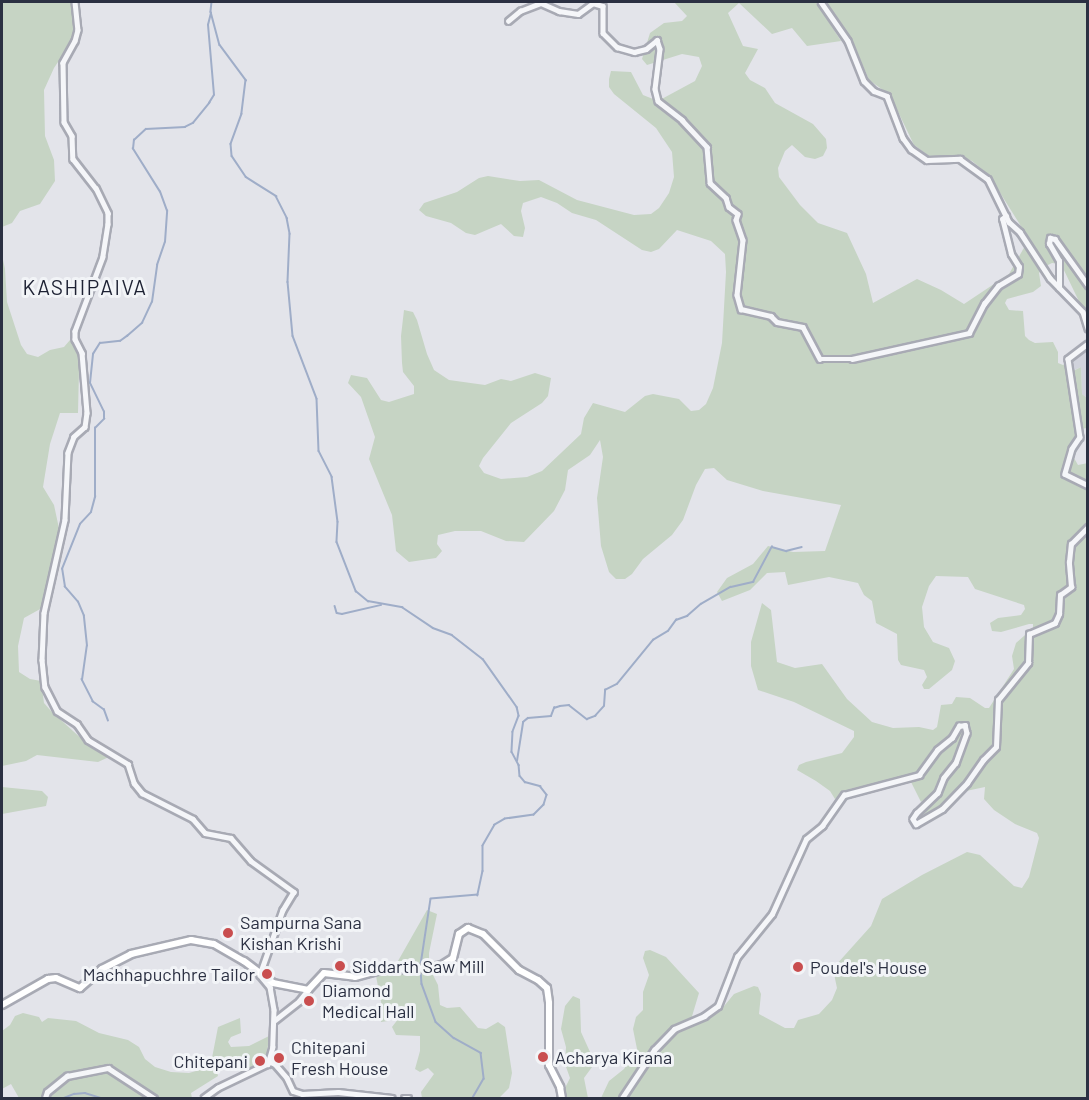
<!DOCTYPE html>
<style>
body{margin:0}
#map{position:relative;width:1089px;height:1100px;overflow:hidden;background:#e3e4ea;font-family:Barlow,sans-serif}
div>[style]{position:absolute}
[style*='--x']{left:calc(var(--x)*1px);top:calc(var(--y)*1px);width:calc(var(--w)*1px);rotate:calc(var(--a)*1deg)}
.built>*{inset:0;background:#d1d3dc}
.green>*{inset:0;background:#c6d4c4}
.stream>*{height:1.5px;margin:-0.75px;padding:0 0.75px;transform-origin:0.75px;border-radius:0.75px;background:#9fadc8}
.roads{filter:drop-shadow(2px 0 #a8aab4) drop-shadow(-2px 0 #a8aab4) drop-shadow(0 2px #a8aab4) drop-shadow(0 -2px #a8aab4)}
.street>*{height:4.5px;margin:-2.25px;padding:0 2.25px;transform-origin:2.25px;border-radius:2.25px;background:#f5f6f9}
.secondary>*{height:6px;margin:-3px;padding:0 3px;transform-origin:3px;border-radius:3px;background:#fff}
.dots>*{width:16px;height:16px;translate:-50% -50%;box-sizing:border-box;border:3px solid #f2f4f7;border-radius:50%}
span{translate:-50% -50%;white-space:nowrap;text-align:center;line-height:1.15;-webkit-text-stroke:6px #f2f4f7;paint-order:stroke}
.poi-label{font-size:18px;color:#2b3042}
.left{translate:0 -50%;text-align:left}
.right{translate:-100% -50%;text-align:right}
.quarter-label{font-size:21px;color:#1d2133;letter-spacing:1.5px}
.frame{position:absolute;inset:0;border:3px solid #2b3042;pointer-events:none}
</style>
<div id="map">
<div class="built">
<i style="clip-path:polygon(1087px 346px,1087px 398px,1082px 394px,1081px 367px,1072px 371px,1069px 361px)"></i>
</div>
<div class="green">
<i style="clip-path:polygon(2px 2px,73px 2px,76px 19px,72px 41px,54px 68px,44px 90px,45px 136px,54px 160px,55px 181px,40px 204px,20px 211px,12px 223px,2px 227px)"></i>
<i style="clip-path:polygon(674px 2px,816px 2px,841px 41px,807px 46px,792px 28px,772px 34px,739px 3px,728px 13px,743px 46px,758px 49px,745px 73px,750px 80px,765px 88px,775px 103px,813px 124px,826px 139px,827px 148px,823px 156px,815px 159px,805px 157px,792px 145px,785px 151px,778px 168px,779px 177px,800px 205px,818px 223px,847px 233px,866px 274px,873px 303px,917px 279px,941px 290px,964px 304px,1009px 274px,1029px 239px,989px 175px,972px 161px,957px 155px,929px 156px,914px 145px,890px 95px,869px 80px,853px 42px,825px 2px,1087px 2px,1087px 318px,1061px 264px,1052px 263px,1044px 267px,1039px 273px,1041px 286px,1033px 292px,1007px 299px,1005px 303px,1009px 310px,1023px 311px,1025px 336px,1029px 340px,1035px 343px,1053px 342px,1058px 352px,1058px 363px,1063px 365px,1069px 361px,1073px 371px,1081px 367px,1082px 394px,1087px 398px,1087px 428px,1074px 430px,1080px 441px,1074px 458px,1078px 465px,1088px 463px,1087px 1098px,601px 1098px,609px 1081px,624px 1069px,637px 1049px,633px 1029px,636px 1017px,643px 1010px,643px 992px,649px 975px,643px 958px,645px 951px,650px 950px,666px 957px,699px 993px,690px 1023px,701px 1023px,720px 1011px,734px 994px,754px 986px,758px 987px,761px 994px,759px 1014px,785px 1028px,794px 1028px,798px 1020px,819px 1014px,832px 1000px,837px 988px,834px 974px,836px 965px,871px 926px,882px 899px,922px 875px,967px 852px,980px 855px,1014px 886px,1022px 888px,1029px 877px,1039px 838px,1037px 833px,1015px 824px,994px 810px,984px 799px,985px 787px,966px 791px,967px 787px,962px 785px,939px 806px,916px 819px,934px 801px,938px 789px,921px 802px,911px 782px,931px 766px,939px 751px,934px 750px,916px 773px,850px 789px,835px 799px,830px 791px,816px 781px,797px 770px,799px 765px,806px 762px,842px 753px,854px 737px,854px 731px,794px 702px,758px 690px,751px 666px,751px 642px,762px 603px,771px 610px,777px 662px,795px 668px,822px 664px,847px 699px,872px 722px,893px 728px,919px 727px,933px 730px,937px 727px,941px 705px,952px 704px,956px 697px,970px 698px,985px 708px,989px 708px,1014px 669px,1012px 656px,1016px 643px,1033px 628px,1033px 624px,1029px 624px,1001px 632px,992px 631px,990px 623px,998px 618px,1021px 615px,1025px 609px,1024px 605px,975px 589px,968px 577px,936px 576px,929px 586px,922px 607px,924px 627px,933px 642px,949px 648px,955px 661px,952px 670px,929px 689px,924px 689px,922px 685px,927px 677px,924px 670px,901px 665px,898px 660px,897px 634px,876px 623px,872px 601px,864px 595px,858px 583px,829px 577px,788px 585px,785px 572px,767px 573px,750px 590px,722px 601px,717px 592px,727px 578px,753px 564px,768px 546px,793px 552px,825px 551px,841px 505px,763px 491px,727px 480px,714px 468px,705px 469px,696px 485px,683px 520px,672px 535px,643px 559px,632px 574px,625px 579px,616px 579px,609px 572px,601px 546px,597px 498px,603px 457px,600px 440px,590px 455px,568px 470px,565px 490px,554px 511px,524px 542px,506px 541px,481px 531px,455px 531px,438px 535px,437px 544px,442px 551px,436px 558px,409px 562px,396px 551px,392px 515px,369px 459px,375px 437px,361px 397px,348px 383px,351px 375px,367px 378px,381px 400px,389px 402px,414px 394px,414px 386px,403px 372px,402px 363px,401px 336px,404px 310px,413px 312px,417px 320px,427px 354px,434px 370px,449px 380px,485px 385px,501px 379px,511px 381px,535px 373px,551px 378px,548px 396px,542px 403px,511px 423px,483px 458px,479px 466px,484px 473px,501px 479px,527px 477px,542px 471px,581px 434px,584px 418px,593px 403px,625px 412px,645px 396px,653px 394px,679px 399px,691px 411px,699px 410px,706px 404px,713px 388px,722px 343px,726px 272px,725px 254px,711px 241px,677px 230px,659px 249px,651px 252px,642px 250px,596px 220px,572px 213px,557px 203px,541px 197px,523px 203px,521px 211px,525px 228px,523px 237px,514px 236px,501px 224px,475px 235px,466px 233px,451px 223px,426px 216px,419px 210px,424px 203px,457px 192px,479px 178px,488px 176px,520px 181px,539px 180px,577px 200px,634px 215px,651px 214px,659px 208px,669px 193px,674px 177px,672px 152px,656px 128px,614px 94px,609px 87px,609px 79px,611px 71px,631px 72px,643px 95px,658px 101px,695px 81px,702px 66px,699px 57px,682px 54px,647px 65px,642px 59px,650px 33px,664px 23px,682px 21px,687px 16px)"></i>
<i style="clip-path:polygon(2px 255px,5px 269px,7px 302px,21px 345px,27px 354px,38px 357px,50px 350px,64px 347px,70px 340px,78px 351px,79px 370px,78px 413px,60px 413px,50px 444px,43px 487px,54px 505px,60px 533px,42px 608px,24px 618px,18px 646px,19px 672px,30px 679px,41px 681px,44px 703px,51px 711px,84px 741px,111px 756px,98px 762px,37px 755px,26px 761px,2px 766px)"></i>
<i style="clip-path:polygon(2px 787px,42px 791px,48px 797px,46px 806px,2px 814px)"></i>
<i style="clip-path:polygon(427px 910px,437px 914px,429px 953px,429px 967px,438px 985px,440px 1005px,447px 1008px,460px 1007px,478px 1028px,486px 1029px,498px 1022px,505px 1027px,512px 1073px,509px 1088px,499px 1098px,422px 1098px,421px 1092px,434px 1074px,428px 1068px,420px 1072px,415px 1069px,420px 1051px,420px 1036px,396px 1035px,392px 1027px,402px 1014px,403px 1007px,394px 1008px,388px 1021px,381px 1022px,382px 1007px,376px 976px,394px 968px)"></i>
<i style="clip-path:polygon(573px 996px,580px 999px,581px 1032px,595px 1063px,584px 1078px,588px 1098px,557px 1098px,556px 1095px,564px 1090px,570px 1078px,565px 1064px,566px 1047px,561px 1029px,565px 1006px)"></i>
<i style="clip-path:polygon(23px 1013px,39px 1017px,42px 1022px,48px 1018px,76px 1021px,99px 1033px,128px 1040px,139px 1047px,145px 1059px,155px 1067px,171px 1072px,189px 1073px,203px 1069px,211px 1063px,218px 1027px,240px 1018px,241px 1033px,231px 1037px,228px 1042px,231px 1047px,249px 1046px,269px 1036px,267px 1054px,254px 1061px,257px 1067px,242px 1075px,239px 1067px,233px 1070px,229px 1061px,224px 1062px,222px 1058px,215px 1063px,218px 1076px,191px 1093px,192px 1098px,19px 1098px,11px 1084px,2px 1089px,2px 1031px,10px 1025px,15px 1016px)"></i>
</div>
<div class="stream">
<i style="--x:212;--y:2;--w:10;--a:96"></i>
<i style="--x:211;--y:12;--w:34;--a:75"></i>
<i style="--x:220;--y:45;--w:44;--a:53.4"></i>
<i style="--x:246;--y:80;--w:34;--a:97"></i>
<i style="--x:242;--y:114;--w:32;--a:110"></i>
<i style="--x:231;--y:144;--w:12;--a:85"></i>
<i style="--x:232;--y:156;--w:25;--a:56"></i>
<i style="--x:246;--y:177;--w:36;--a:32"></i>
<i style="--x:276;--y:196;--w:25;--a:63"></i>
<i style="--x:287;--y:218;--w:16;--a:79"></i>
<i style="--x:290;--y:234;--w:48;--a:92.4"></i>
<i style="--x:288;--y:282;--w:54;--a:84.7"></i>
<i style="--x:293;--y:336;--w:67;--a:69.1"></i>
<i style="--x:317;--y:399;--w:52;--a:87.8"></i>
<i style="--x:319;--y:451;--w:29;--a:63"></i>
<i style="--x:332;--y:477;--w:45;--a:82.4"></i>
<i style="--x:338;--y:522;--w:20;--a:93"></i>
<i style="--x:337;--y:542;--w:53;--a:68.8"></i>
<i style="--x:356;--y:591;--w:16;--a:40"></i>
<i style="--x:368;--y:601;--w:35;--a:10"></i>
<i style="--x:402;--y:607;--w:37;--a:34"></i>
<i style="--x:433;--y:628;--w:20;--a:20"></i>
<i style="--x:452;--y:635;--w:39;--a:38"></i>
<i style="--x:483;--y:659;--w:59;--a:54.7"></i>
<i style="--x:517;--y:707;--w:9;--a:77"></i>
<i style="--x:519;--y:716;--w:17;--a:111"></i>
<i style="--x:513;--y:732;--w:20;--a:93"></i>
<i style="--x:512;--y:752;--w:15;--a:62"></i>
<i style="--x:519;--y:765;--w:11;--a:85"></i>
<i style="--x:520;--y:776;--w:8;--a:50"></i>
<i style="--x:525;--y:782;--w:16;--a:15"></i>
<i style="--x:540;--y:786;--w:11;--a:52"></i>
<i style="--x:547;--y:795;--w:10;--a:107"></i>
<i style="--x:544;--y:805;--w:14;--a:135"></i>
<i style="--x:534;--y:815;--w:29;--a:172"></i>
<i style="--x:505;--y:819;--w:12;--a:149"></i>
<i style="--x:495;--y:825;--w:24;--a:120"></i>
<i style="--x:483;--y:846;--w:25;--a:90"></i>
<i style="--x:483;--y:871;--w:25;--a:102"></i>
<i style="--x:478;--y:895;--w:47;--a:175.1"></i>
<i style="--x:431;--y:899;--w:67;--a:98.6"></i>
<i style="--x:335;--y:606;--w:7;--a:74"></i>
<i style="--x:337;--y:613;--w:5;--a:11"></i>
<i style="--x:342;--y:614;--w:40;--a:-13"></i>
<i style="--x:108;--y:721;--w:12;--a:-110"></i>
<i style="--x:104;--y:710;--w:14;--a:-144"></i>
<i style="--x:93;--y:702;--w:25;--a:-117"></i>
<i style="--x:82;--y:680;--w:34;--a:-82"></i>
<i style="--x:87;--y:646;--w:30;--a:-96"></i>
<i style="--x:84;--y:616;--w:15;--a:-113"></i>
<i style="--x:78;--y:602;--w:20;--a:-131"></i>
<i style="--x:65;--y:587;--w:18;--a:-99"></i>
<i style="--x:62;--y:569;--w:48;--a:-68.2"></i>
<i style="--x:80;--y:524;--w:16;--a:-47"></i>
<i style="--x:91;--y:512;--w:16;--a:-75"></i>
<i style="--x:95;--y:497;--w:69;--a:-90"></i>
<i style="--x:95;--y:428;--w:13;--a:-45"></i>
<i style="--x:104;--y:419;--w:7;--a:-90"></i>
<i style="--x:104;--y:412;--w:32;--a:-116"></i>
<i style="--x:90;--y:383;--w:29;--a:-84"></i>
<i style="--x:93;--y:354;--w:13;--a:-58"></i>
<i style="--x:100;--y:343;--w:20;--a:-6"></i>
<i style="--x:120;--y:341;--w:9;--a:-36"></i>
<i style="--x:127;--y:336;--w:20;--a:-41"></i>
<i style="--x:142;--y:323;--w:23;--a:-65"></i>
<i style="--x:152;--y:302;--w:37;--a:-82"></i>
<i style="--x:157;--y:265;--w:24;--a:-71"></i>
<i style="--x:165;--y:242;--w:31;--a:-86"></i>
<i style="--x:167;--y:211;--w:20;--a:-110"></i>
<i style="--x:160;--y:192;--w:51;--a:-122.1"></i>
<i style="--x:133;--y:149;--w:9;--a:-84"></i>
<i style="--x:134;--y:140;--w:16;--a:-43"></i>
<i style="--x:146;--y:129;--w:39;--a:-3"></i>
<i style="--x:185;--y:127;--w:9;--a:-27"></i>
<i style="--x:193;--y:123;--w:26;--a:-51"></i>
<i style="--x:209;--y:103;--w:9;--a:-58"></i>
<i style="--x:214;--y:95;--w:70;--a:-94.9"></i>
<i style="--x:208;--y:25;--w:12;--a:-76"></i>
<i style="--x:517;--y:761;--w:39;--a:-81"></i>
<i style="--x:523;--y:722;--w:6;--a:-39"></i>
<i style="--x:528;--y:718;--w:23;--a:-5"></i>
<i style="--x:551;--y:716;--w:9;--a:-69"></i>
<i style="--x:554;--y:708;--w:6;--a:-18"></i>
<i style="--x:560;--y:706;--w:9;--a:-6"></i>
<i style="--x:569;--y:705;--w:23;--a:38"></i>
<i style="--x:587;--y:719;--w:9;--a:-21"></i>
<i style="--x:595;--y:716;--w:13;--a:-48"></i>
<i style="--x:604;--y:706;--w:16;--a:-86"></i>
<i style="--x:605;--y:690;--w:13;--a:-27"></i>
<i style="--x:617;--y:684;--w:57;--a:-50.7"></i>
<i style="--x:653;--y:640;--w:17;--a:-31"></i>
<i style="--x:668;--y:631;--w:14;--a:-54"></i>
<i style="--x:676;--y:620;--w:12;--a:-20"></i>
<i style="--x:687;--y:616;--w:18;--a:-41"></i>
<i style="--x:701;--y:604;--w:34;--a:-30"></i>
<i style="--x:731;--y:587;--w:23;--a:-13"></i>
<i style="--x:753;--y:582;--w:40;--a:-62"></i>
<i style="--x:772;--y:547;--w:15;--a:16"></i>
<i style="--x:786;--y:551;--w:16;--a:-14"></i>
<i style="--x:421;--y:970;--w:14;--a:86"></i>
<i style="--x:422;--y:984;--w:40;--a:69.8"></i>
<i style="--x:436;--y:1022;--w:24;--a:42"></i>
<i style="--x:454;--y:1038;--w:31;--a:29"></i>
<i style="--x:481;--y:1053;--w:26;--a:83"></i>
<i style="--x:484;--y:1079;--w:22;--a:120"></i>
<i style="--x:64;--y:1098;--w:11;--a:-22"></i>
<i style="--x:74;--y:1094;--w:11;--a:-5"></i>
<i style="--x:85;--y:1093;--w:17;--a:17"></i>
</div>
<div class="roads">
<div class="street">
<i style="--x:75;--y:2;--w:28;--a:84"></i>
<i style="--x:78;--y:30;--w:11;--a:105"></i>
<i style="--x:75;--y:41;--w:25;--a:119"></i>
<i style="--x:63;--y:63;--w:59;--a:89"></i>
<i style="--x:64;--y:122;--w:16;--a:60"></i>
<i style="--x:72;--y:136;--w:23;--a:88"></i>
<i style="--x:73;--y:159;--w:37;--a:52"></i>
<i style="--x:96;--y:188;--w:28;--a:64"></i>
<i style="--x:108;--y:213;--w:11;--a:90"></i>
<i style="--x:108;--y:224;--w:33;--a:99"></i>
<i style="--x:103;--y:257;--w:79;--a:110.7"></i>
<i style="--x:75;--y:331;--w:8;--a:90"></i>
<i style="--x:75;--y:339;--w:16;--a:63"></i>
<i style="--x:82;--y:353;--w:60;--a:85.2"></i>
<i style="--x:87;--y:413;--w:14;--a:98"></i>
<i style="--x:85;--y:427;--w:15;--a:138"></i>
<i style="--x:74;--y:437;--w:17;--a:111"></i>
<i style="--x:68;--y:453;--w:67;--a:92.6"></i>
<i style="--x:65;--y:520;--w:95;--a:102.7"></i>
<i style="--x:44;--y:613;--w:47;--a:92.4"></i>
<i style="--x:42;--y:660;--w:27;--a:84"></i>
<i style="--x:45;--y:687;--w:27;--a:63"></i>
<i style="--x:57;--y:711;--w:24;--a:33"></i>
<i style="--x:77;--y:724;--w:19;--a:55"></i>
<i style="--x:88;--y:740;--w:47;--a:31"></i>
<i style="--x:128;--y:764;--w:20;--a:72"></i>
<i style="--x:134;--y:783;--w:13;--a:51"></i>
<i style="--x:142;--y:793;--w:57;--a:27"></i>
<i style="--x:193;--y:819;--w:18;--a:49"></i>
<i style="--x:205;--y:833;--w:26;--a:11"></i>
<i style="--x:231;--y:838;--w:30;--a:49"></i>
<i style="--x:251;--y:861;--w:53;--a:35.8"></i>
<i style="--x:294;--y:892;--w:21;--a:121"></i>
<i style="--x:283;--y:910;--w:69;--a:109.5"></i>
<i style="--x:260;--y:975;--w:16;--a:50"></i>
<i style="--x:270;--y:987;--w:23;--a:80"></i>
<i style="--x:274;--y:1010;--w:37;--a:92"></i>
<i style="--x:273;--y:1047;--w:18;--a:106"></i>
<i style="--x:268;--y:1064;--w:55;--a:154.4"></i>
<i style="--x:218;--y:1088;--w:17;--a:144"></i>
<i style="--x:821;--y:2;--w:47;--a:55.3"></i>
<i style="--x:848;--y:41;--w:43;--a:68.2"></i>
<i style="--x:864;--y:81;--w:14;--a:45"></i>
<i style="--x:874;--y:91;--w:14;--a:21"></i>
<i style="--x:887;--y:96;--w:45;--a:69.1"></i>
<i style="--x:903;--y:138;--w:14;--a:54"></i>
<i style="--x:911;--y:149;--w:19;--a:35"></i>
<i style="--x:927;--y:160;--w:33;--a:-2"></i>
<i style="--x:960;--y:159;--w:34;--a:36"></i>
<i style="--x:988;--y:179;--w:48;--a:64"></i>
<i style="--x:1009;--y:222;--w:15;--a:42"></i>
<i style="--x:1020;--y:232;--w:55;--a:56.9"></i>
<i style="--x:1050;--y:278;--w:47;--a:45.9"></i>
<i style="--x:1083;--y:312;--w:17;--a:73"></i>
<i style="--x:508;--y:21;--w:16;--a:-40"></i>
<i style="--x:520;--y:11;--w:22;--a:-21"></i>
<i style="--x:541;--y:3;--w:20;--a:24"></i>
<i style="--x:559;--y:11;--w:19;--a:9"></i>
<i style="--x:578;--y:14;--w:19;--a:-36"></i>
<i style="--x:593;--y:3;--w:10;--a:17"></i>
<i style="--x:603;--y:6;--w:27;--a:90"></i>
<i style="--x:603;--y:33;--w:20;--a:45"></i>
<i style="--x:617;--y:47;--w:18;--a:16"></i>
<i style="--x:634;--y:52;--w:12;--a:-14"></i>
<i style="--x:646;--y:49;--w:14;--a:-39"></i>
<i style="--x:657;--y:40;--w:9;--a:72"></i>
<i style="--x:660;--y:49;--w:40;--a:97.1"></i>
<i style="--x:655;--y:89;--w:12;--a:76"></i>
<i style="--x:658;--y:101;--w:31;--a:38"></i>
<i style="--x:682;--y:120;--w:37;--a:47"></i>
<i style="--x:707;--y:147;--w:36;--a:85"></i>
<i style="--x:710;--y:183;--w:22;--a:43"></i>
<i style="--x:726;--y:198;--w:9;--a:72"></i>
<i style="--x:729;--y:207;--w:11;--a:38"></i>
<i style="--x:738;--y:214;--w:6;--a:108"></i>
<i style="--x:736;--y:220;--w:21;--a:71"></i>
<i style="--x:743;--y:240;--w:55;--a:96.2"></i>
<i style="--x:737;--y:295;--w:15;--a:74"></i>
<i style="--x:741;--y:309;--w:31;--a:13"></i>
<i style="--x:771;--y:316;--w:8;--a:45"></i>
<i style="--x:777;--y:322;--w:26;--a:11"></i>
<i style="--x:803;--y:327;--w:36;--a:62"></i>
<i style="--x:820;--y:359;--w:32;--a:0"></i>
<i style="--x:852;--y:359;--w:120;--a:-12.5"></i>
<i style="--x:969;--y:333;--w:33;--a:-63"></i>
<i style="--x:984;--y:304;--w:23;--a:-52"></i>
<i style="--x:998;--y:286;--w:23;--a:-31"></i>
<i style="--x:1018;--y:274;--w:7;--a:-82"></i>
<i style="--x:1019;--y:267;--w:15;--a:-122"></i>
<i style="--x:1011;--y:254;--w:36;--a:-104"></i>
<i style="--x:1002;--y:219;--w:5;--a:-37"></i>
<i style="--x:1059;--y:288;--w:27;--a:-90"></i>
<i style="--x:1059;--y:261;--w:20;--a:-120"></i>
<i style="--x:1049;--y:244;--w:6;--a:-81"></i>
<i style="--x:1050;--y:238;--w:5;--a:11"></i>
<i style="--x:1055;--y:239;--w:57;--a:54.3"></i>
<i style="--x:1088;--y:344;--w:25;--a:143"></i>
<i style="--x:1068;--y:359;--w:79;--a:81.3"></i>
<i style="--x:1080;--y:437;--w:14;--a:124"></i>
<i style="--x:1072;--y:449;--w:26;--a:106"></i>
<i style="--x:1065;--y:474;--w:25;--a:26"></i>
<i style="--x:275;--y:1020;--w:31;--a:-38"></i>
<i style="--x:299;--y:1001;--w:14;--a:-51"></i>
<i style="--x:268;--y:1061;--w:8;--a:23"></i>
<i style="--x:275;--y:1064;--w:18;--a:49"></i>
<i style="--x:287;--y:1078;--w:14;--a:65"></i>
<i style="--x:293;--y:1091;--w:9;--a:18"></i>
<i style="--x:302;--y:1094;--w:36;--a:-3"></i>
<i style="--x:338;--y:1092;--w:54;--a:6.3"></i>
<i style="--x:45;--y:1098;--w:6;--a:-72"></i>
<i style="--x:47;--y:1092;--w:26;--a:-39"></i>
<i style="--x:67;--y:1076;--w:42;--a:-11"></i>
<i style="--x:108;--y:1068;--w:55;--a:33.1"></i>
<i style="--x:404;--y:1098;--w:5;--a:0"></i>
<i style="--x:622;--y:1098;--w:58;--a:-56.3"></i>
<i style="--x:654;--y:1050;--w:29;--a:-46"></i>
<i style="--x:674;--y:1029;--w:33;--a:-23"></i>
<i style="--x:704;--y:1016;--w:17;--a:-36"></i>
<i style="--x:718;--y:1006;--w:53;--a:-68.8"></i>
<i style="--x:737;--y:957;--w:55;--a:-50.9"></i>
<i style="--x:772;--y:914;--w:82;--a:-65.6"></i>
<i style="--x:806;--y:839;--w:21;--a:-39"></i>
<i style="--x:822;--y:826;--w:38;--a:-55"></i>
<i style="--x:844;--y:795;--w:78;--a:-14.9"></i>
<i style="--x:919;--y:775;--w:31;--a:-54"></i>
<i style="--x:937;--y:750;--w:19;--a:-39"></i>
<i style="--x:952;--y:738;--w:14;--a:-60"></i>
<i style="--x:959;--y:726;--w:6;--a:-9"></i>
<i style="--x:965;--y:725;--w:8;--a:76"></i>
<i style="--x:967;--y:733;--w:32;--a:110"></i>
<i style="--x:956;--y:763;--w:19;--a:129"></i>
<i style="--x:944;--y:778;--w:16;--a:112"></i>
<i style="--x:938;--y:793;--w:29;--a:136"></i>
<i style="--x:917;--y:813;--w:7;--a:124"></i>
<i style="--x:913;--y:819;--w:6;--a:59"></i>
<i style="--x:916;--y:824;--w:30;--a:-30"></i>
<i style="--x:942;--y:809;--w:36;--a:-46"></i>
<i style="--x:967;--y:783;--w:28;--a:-55"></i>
<i style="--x:983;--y:760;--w:18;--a:-45"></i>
<i style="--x:996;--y:747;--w:47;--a:-87.6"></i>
<i style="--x:998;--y:700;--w:48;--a:-51"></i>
<i style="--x:1028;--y:663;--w:29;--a:-88"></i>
<i style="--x:1029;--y:634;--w:28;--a:-23"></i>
<i style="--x:1055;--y:623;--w:10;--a:-66"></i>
<i style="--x:1059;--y:614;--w:19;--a:-87"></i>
<i style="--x:1060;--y:595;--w:14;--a:-36"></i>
<i style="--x:1071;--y:587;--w:25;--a:-95"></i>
<i style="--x:1069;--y:562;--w:18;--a:-84"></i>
<i style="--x:1071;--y:544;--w:24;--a:-45"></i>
</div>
<div class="secondary">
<i style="--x:2;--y:1005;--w:53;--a:-29.5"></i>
<i style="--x:48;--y:979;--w:8;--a:-7"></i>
<i style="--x:56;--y:978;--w:26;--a:23"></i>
<i style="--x:80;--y:988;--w:29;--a:-41"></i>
<i style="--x:102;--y:969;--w:33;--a:-27"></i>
<i style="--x:131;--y:954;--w:62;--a:-13.1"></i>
<i style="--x:191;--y:940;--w:23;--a:10"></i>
<i style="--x:214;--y:944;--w:34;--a:30"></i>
<i style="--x:244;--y:961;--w:36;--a:37"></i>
<i style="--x:273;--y:983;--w:36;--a:11"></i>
<i style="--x:308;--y:990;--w:23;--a:-47"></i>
<i style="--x:324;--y:973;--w:31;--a:7"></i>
<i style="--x:355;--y:977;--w:35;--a:-15"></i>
<i style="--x:389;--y:968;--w:22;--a:5"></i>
<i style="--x:411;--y:970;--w:31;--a:-9"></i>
<i style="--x:442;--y:965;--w:13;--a:-32"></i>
<i style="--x:453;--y:958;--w:25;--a:-76"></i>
<i style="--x:459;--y:934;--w:11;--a:-34"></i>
<i style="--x:468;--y:928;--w:16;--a:22"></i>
<i style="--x:483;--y:934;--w:51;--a:45"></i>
<i style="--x:519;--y:970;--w:21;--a:28"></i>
<i style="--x:538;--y:980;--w:12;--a:42"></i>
<i style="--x:547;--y:988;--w:15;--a:82"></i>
<i style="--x:549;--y:1003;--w:62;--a:90"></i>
<i style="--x:549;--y:1065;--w:25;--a:63"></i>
<i style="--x:560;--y:1087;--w:11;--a:80"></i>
</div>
</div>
<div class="dots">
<i style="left:228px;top:933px;background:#c94e4f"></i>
<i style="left:340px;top:966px;background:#c94e4f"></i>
<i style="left:798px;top:967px;background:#c94e4f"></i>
<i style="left:267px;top:974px;background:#c94e4f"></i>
<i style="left:309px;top:1001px;background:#c94e4f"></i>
<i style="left:543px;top:1057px;background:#c94e4f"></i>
<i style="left:279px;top:1058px;background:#c94e4f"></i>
<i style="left:260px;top:1061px;background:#c94e4f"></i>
</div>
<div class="poi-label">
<span class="left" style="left:240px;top:933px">Sampurna Sana<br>Kishan Krishi</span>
<span class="left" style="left:352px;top:966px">Siddarth Saw Mill</span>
<span class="left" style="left:810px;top:967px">Poudel's House</span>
<span class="right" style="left:255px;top:974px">Machhapuchhre Tailor</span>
<span class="left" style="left:322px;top:1001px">Diamond<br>Medical Hall</span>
<span class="left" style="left:291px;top:1058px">Chitepani<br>Fresh House</span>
<span class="left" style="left:555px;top:1057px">Acharya Kirana</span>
<span class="right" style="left:248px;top:1061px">Chitepani</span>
</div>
<div class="quarter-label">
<span style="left:85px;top:287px">KASHIPAIVA</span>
</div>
<div class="frame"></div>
</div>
